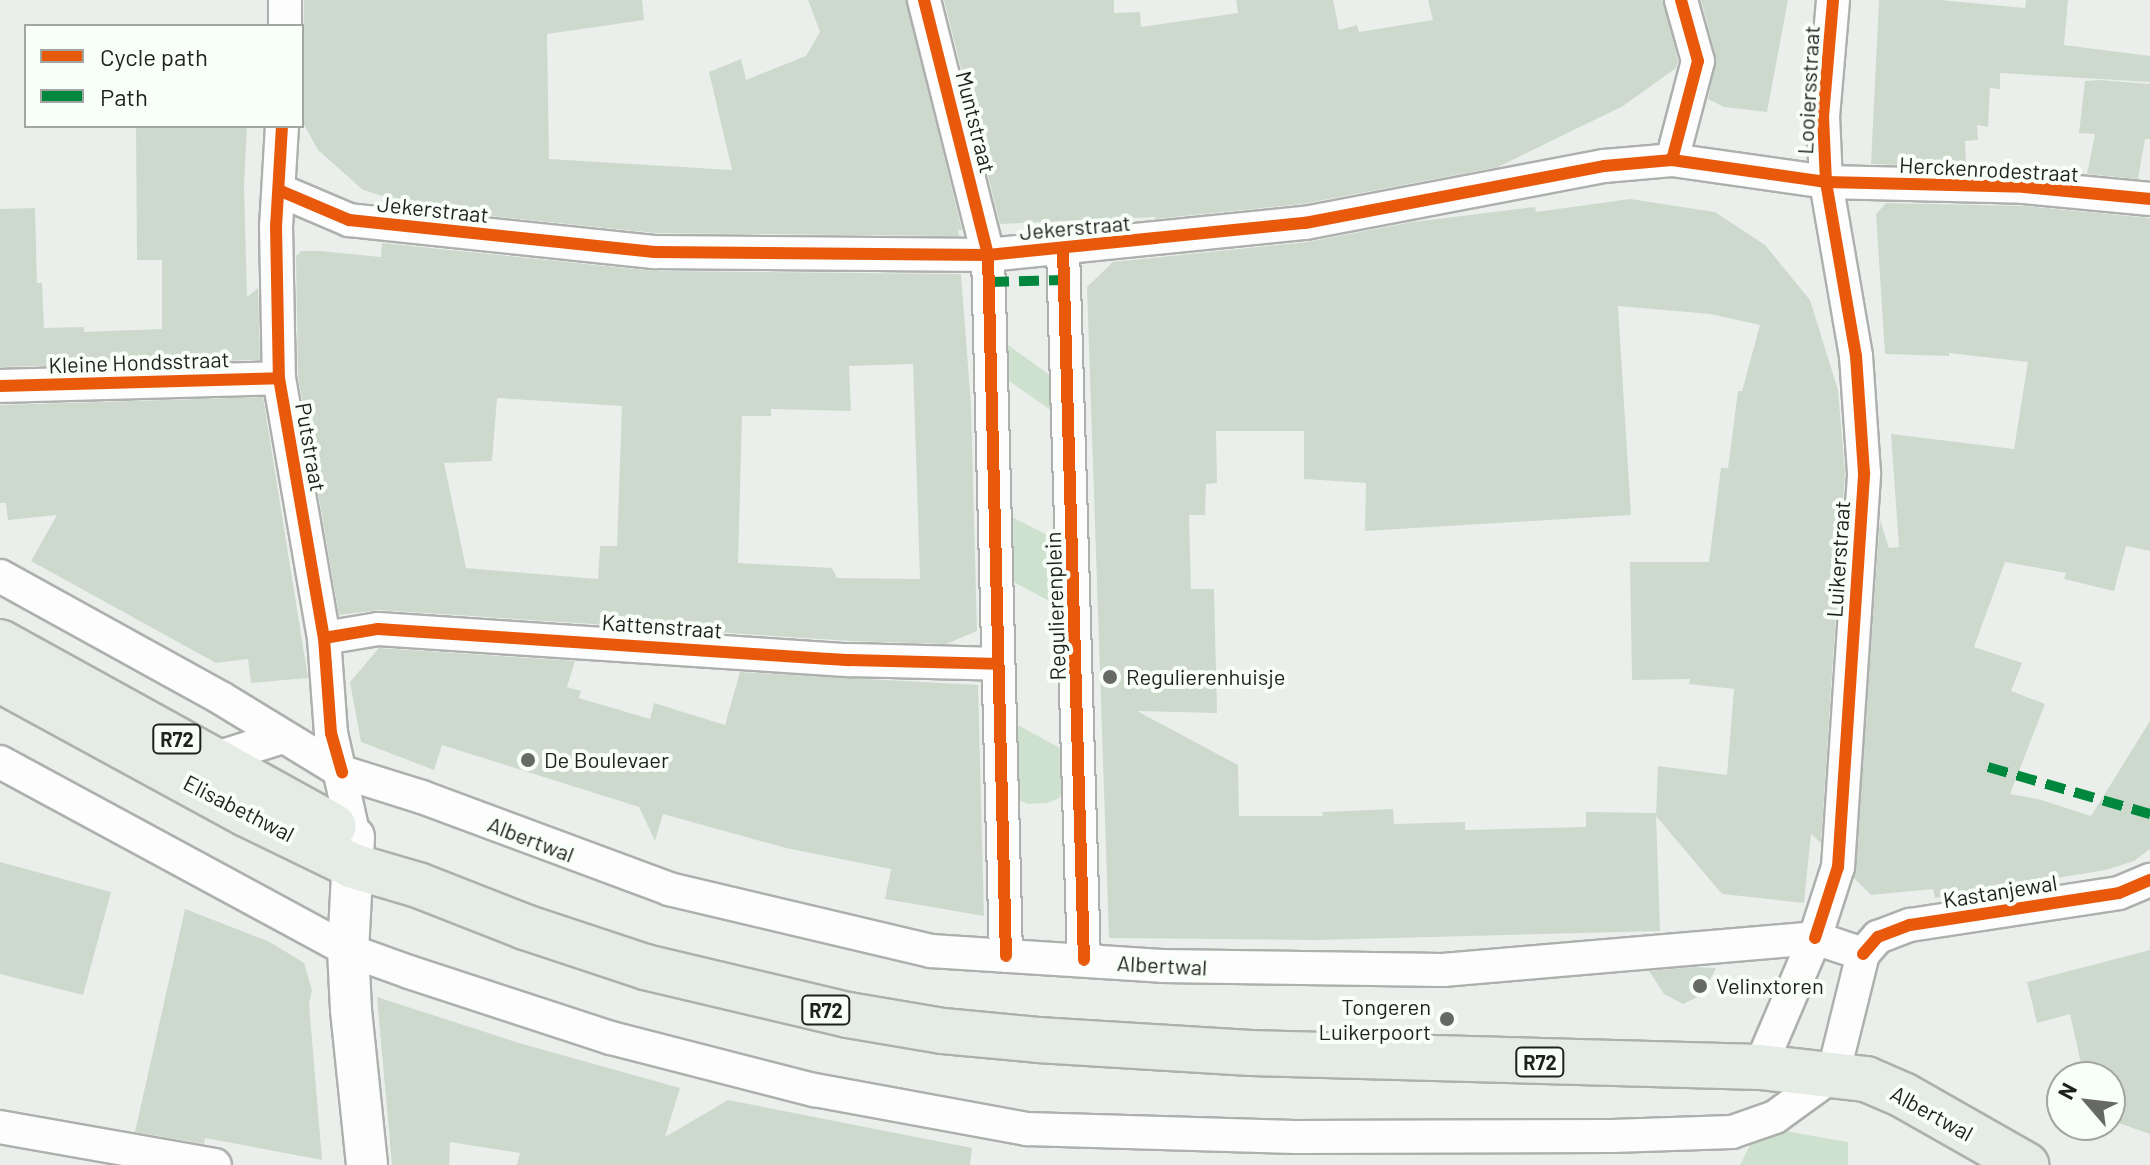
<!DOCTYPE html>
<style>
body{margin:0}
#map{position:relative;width:2150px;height:1165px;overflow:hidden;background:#ebefeb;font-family:Barlow,sans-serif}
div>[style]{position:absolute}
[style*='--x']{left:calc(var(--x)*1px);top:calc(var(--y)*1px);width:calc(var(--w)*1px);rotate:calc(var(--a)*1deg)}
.green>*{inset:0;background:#cee0ce}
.building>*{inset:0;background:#ced9ce}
.roads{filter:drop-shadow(2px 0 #adb0ad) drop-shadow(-2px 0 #adb0ad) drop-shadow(0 2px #adb0ad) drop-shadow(0 -2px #adb0ad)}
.minor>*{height:32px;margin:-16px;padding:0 16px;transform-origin:16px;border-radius:16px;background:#fcfdfc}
.tertiary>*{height:40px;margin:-20px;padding:0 20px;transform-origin:20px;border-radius:20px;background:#fcfdfc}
.primary>*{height:44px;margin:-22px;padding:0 22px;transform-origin:22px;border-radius:22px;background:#e5ebe5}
.quiet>*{height:10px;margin-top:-5px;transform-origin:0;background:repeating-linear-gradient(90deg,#00873e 0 20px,transparent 0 30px)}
.cycleway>*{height:12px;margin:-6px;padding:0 6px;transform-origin:6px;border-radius:6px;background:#e8590c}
.dots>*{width:22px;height:22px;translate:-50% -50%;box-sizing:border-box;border:4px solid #f8fef8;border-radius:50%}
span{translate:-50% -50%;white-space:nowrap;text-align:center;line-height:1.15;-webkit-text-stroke:8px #f8fef8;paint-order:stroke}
.shield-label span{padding:2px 6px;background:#f8fef8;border:2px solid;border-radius:6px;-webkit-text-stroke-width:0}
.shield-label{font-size:20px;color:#1f211f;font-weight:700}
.street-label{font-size:22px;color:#1f211f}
.poi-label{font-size:22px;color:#1f211f}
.left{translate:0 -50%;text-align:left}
.right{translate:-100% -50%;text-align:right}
.legend{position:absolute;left:24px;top:24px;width:280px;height:104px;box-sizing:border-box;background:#f8fef8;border:2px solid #a1a6a1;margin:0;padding:10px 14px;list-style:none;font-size:24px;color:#1f211f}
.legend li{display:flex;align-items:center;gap:16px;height:40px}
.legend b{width:40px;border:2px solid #a1a6a1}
.north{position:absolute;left:2046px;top:1061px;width:80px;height:80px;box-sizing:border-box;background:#f8fef8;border:2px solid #a1a6a1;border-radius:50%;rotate:298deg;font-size:22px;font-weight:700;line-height:32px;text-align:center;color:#1f211f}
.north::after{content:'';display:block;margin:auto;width:28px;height:36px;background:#666966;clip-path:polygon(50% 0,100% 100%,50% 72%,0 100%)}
</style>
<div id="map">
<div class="green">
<i style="clip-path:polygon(1001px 340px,1058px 381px,1059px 416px,1002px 376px)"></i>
<i style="clip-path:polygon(1008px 515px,1063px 543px,1066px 610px,1008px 579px)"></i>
<i style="clip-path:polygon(1014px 723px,1067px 752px,1066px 784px,1059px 798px,1047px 803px,1028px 804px,1018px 800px,1013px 790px)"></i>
<i style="clip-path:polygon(1779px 1130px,1848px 1142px,1848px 1165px,1740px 1165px,1750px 1145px)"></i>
</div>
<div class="building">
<i style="clip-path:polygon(304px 0,642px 0,644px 20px,547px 34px,549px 159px,732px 170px,709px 72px,741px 59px,746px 80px,806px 56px,820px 32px,808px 0,906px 0,962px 230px,958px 230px,959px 236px,655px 233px,385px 205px,386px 197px,363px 190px,318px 150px,302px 121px)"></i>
<i style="clip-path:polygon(944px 0,1114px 0,1114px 13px,1140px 12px,1141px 27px,1238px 13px,1236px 0,1333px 0,1339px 30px,1357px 25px,1359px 32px,1433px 20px,1428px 0,1663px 0,1678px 61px,1676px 68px,1623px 106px,1498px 167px,1302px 204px,1154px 219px,1156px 217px,1000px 224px)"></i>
<i style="clip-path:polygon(1701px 0,1788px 0,1767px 112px,1724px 107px,1708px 99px,1716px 57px)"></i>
<i style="clip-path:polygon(1879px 0,1940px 0,2025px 8px,2026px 0,2068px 0,2064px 45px,2150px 56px,2150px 82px,2000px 73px,2000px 89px,1990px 88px,1988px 127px,1977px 125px,1978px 140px,1965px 141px,1966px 167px,1871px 164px)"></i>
<i style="clip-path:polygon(2100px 80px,2150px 84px,2150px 139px,2145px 139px,2138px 179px,2087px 174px,2095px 134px,2079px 133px,2085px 81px)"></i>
<i style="clip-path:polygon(136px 126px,247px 126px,244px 185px,247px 297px,258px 288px,260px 360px,0 367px,0 209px,35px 208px,37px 283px,42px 283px,44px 328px,84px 327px,84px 332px,162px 329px,162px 260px,137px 260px)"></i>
<i style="clip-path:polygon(1630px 199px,1715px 212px,1765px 245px,1810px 300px,1838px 390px,1845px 473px,1821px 843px,1811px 834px,1804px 903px,1722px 894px,1656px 816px,1658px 766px,1727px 775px,1734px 689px,1689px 684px,1690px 679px,1632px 680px,1630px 562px,1709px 562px,1721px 468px,1728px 468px,1738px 391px,1742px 391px,1760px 325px,1710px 314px,1618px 306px,1631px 515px,1365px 531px,1366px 483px,1304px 479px,1304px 431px,1216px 431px,1217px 483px,1206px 484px,1205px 515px,1189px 515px,1191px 589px,1214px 589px,1217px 713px,1137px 711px,1238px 765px,1239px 816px,1323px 816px,1322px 812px,1393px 809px,1394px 824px,1465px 822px,1465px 830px,1586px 827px,1586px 812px,1656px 813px,1660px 931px,1317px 940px,1109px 938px,1087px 287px,1113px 262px,1307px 242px,1413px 222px,1535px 207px,1536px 212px)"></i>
<i style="clip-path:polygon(1886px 203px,2023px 206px,2150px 218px,2150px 551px,2126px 546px,2114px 591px,2064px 579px,2066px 573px,2005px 562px,1974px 647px,2022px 663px,2011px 691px,2045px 704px,2010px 794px,2038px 799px,2091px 816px,2150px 721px,2150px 849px,2134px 861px,2106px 870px,1935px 898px,1933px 889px,1871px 895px,1854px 878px,1880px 520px,1889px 548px,1899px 547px,1891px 434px,2014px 449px,2028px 362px,1949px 353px,1949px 356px,1885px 354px,1876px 214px)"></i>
<i style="clip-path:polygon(evenodd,382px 243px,654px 271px,961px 274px,971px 405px,977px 631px,946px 644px,851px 641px,379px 610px,339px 615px,298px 376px,296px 256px,301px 251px,319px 251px,381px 257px,382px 243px,913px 364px,920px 579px,837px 578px,832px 568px,738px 563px,742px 416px,771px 416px,771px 409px,851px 411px,849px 366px,913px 364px,382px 243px,497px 398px,622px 406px,617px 546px,600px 546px,598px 579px,466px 568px,444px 463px,492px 461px,497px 398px)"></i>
<i style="clip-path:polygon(263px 397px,308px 678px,251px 683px,248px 659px,216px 663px,31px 561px,57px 515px,8px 520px,6px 503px,0 503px,0 405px)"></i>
<i style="clip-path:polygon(379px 648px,575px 661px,567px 687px,581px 691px,579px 698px,650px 719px,654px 703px,725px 725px,740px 672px,978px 685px,984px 916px,885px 899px,891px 869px,786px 848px,663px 814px,655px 841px,639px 807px,442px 745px,434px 770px,361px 742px,350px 682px)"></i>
<i style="clip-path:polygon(0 862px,111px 892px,83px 995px,0 974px)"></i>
<i style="clip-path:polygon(185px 909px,270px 942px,304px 963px,312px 990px,309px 1004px,322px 1160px,205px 1138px,204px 1144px,135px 1132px)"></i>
<i style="clip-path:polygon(2150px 950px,2150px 1134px,2110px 1120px,2110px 1077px,2084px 1077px,2070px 1014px,2037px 1023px,2027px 982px)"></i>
<i style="clip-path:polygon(1694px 967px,1716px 968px,1702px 995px,1683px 1004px,1664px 994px,1649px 971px)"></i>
<i style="clip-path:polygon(377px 997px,519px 1043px,680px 1088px,665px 1137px,728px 1100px,972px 1148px,970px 1165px,517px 1165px,520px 1153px,450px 1142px,449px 1165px,392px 1165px)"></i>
</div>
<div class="roads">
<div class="minor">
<i style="--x:924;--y:0;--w:263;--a:75.9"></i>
<i style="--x:988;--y:255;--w:701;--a:88.53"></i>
<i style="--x:285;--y:26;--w:26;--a:-90"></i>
<i style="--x:282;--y:126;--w:100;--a:93.4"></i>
<i style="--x:276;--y:226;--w:152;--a:88.9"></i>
<i style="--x:279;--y:378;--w:264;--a:80.2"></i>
<i style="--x:324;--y:638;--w:95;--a:85.8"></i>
<i style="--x:331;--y:733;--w:107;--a:77.5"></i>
<i style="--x:1672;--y:160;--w:102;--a:-75.3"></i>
<i style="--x:1698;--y:61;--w:63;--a:-105.6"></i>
<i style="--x:281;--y:191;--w:74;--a:23.1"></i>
<i style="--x:349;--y:220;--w:307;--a:6"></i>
<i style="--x:654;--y:252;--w:334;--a:0.5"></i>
<i style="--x:988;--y:255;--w:319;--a:-5.8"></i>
<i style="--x:1305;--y:223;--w:304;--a:-10.8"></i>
<i style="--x:1604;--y:166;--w:68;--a:-5"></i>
<i style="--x:1672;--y:160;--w:156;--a:8.1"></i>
<i style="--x:1826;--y:182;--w:198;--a:1.4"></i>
<i style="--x:2024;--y:187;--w:127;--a:5.4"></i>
<i style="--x:1063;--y:250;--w:710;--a:88.31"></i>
<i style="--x:0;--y:386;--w:279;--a:-1.6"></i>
<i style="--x:0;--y:576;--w:252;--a:28.9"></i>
<i style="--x:221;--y:698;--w:142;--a:31.4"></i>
<i style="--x:342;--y:772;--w:84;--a:17.4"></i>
<i style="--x:422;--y:797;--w:264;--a:20.4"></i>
<i style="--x:669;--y:889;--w:269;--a:13.3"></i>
<i style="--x:931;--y:951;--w:231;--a:3.7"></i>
<i style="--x:1162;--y:966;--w:281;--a:0.8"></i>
<i style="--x:1443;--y:970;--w:373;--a:-4.9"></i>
<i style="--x:1815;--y:938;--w:51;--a:18.4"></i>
<i style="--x:324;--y:638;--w:55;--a:-9.5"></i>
<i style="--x:378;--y:629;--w:473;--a:3.8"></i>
<i style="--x:850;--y:660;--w:148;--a:1.5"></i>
<i style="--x:213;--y:759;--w:70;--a:-17.4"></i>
<i style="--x:0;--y:762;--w:396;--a:28.4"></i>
<i style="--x:348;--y:950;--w:65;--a:19.8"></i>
<i style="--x:409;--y:972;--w:213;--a:18.1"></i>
<i style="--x:611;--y:1038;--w:210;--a:14.4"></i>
<i style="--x:814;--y:1090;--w:217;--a:10.4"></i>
<i style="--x:1027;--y:1129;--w:268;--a:1.7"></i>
<i style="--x:1295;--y:1137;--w:317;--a:-0.2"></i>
<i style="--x:1612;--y:1136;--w:120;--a:-1.9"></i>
<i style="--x:1732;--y:1132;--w:46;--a:-19.2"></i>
<i style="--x:1775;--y:1117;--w:72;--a:-35.9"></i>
<i style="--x:1833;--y:1075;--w:125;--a:-76.1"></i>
<i style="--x:1863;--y:954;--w:23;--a:-49"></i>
<i style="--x:1878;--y:937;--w:34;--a:-21"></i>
<i style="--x:1910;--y:925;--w:211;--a:-8.7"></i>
<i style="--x:2119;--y:893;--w:34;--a:-23"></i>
<i style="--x:1760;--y:1067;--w:140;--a:-66.9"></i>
<i style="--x:1815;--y:938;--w:75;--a:-72.1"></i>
<i style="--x:1838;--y:867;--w:395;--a:-86.2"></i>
<i style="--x:1864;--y:473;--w:117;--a:-93.9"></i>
<i style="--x:1856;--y:356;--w:177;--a:-99.8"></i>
<i style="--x:1826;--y:182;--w:65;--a:-92.6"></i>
<i style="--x:1823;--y:117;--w:117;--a:-85.1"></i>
<i style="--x:0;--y:1127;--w:218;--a:10"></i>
</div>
<div class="tertiary">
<i style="--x:354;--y:837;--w:113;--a:93"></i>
<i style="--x:348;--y:950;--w:60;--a:87.1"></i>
<i style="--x:351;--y:1010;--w:156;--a:84.1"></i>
</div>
<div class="primary">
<i style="--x:0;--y:642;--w:381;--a:28.9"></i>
<i style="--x:0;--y:680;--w:280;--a:28.6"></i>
<i style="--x:246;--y:814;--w:119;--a:25.9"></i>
<i style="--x:353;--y:866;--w:68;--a:16.3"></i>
<i style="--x:418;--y:885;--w:115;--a:21.4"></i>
<i style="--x:525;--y:927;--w:126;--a:18.4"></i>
<i style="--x:645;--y:967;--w:209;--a:13.3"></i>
<i style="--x:848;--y:1015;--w:96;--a:9.6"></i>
<i style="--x:943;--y:1031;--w:95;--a:5.4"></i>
<i style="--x:1038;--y:1040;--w:213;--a:3.5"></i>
<i style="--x:1251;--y:1053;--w:509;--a:1.58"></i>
<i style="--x:1760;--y:1067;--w:107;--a:6.5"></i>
<i style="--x:1866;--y:1079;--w:40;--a:23.4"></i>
<i style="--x:1903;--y:1095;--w:142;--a:29.6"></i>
</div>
</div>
<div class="quiet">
<i style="--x:989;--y:282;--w:75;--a:-1.5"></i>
<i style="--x:1988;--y:767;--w:169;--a:16.2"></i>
</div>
<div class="cycleway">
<i style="--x:924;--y:0;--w:263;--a:75.9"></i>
<i style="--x:988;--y:255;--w:701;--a:88.53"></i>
<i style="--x:282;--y:126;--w:100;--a:93.4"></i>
<i style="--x:276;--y:226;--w:152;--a:88.9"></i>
<i style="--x:279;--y:378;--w:264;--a:80.2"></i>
<i style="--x:324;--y:638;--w:95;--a:85.8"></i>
<i style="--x:331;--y:733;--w:41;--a:74.2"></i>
<i style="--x:1672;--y:160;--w:102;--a:-75.3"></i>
<i style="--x:1698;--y:61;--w:63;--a:-105.6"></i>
<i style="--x:281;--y:191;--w:74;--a:23.1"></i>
<i style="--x:349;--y:220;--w:307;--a:6"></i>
<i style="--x:654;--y:252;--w:334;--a:0.5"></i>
<i style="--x:988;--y:255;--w:319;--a:-5.8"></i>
<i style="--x:1305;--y:223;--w:304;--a:-10.8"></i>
<i style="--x:1604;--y:166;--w:68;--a:-5"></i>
<i style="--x:1672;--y:160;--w:156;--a:8.1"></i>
<i style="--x:1826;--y:182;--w:198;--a:1.4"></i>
<i style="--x:2024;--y:187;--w:127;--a:5.4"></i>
<i style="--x:1063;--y:250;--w:710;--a:88.31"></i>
<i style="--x:0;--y:386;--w:279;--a:-1.6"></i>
<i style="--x:324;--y:638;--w:55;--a:-9.5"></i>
<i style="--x:378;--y:629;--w:473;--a:3.8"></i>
<i style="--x:850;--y:660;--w:148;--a:1.5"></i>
<i style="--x:1815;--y:938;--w:75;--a:-72.1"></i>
<i style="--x:1838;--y:867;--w:395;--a:-86.2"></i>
<i style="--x:1864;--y:473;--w:117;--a:-93.9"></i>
<i style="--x:1856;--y:356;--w:177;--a:-99.8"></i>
<i style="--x:1826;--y:182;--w:65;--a:-92.6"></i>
<i style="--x:1823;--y:117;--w:117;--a:-85.1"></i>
<i style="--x:1863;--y:954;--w:23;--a:-49"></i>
<i style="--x:1878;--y:937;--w:34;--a:-21"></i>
<i style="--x:1910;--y:925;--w:211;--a:-8.7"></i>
<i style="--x:2119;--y:893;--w:34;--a:-23"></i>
</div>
<div class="dots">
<i style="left:1110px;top:677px;background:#666966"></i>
<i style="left:528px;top:760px;background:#666966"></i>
<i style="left:1700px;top:986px;background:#666966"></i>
<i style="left:1447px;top:1019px;background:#666966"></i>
</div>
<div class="shield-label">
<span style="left:177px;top:739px">R72</span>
<span style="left:826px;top:1010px">R72</span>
<span style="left:1540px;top:1062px">R72</span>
</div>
<div class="street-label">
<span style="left:1808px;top:90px;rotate:-87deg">Looiersstraat</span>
<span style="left:976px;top:122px;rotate:76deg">Muntstraat</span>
<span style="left:1989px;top:169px;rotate:3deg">Herckenrodestraat</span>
<span style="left:433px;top:209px;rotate:6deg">Jekerstraat</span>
<span style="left:1075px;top:227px;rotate:-5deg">Jekerstraat</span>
<span style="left:139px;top:362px;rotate:-2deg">Kleine Hondsstraat</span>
<span style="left:311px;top:447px;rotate:80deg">Putstraat</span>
<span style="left:1838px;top:559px;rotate:-86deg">Luikerstraat</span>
<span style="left:1055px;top:606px;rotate:-92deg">Regulierenplein</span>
<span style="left:662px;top:626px;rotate:4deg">Kattenstraat</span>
<span style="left:239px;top:808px;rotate:27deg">Elisabethwal</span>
<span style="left:531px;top:839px;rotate:21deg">Albertwal</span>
<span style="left:2000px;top:891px;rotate:-9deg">Kastanjewal</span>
<span style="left:1162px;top:965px;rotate:3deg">Albertwal</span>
<span style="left:1932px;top:1113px;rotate:29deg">Albertwal</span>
</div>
<div class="poi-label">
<span class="left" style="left:1126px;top:677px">Regulierenhuisje</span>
<span class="left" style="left:544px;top:760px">De Boulevaer</span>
<span class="left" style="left:1716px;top:986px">Velinxtoren</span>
<span class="right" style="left:1431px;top:1019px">Tongeren<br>Luikerpoort</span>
</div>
<ul class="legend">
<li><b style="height:10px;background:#e8590c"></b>Cycle path</li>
<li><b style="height:10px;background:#00873e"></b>Path</li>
</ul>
<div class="north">N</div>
</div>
